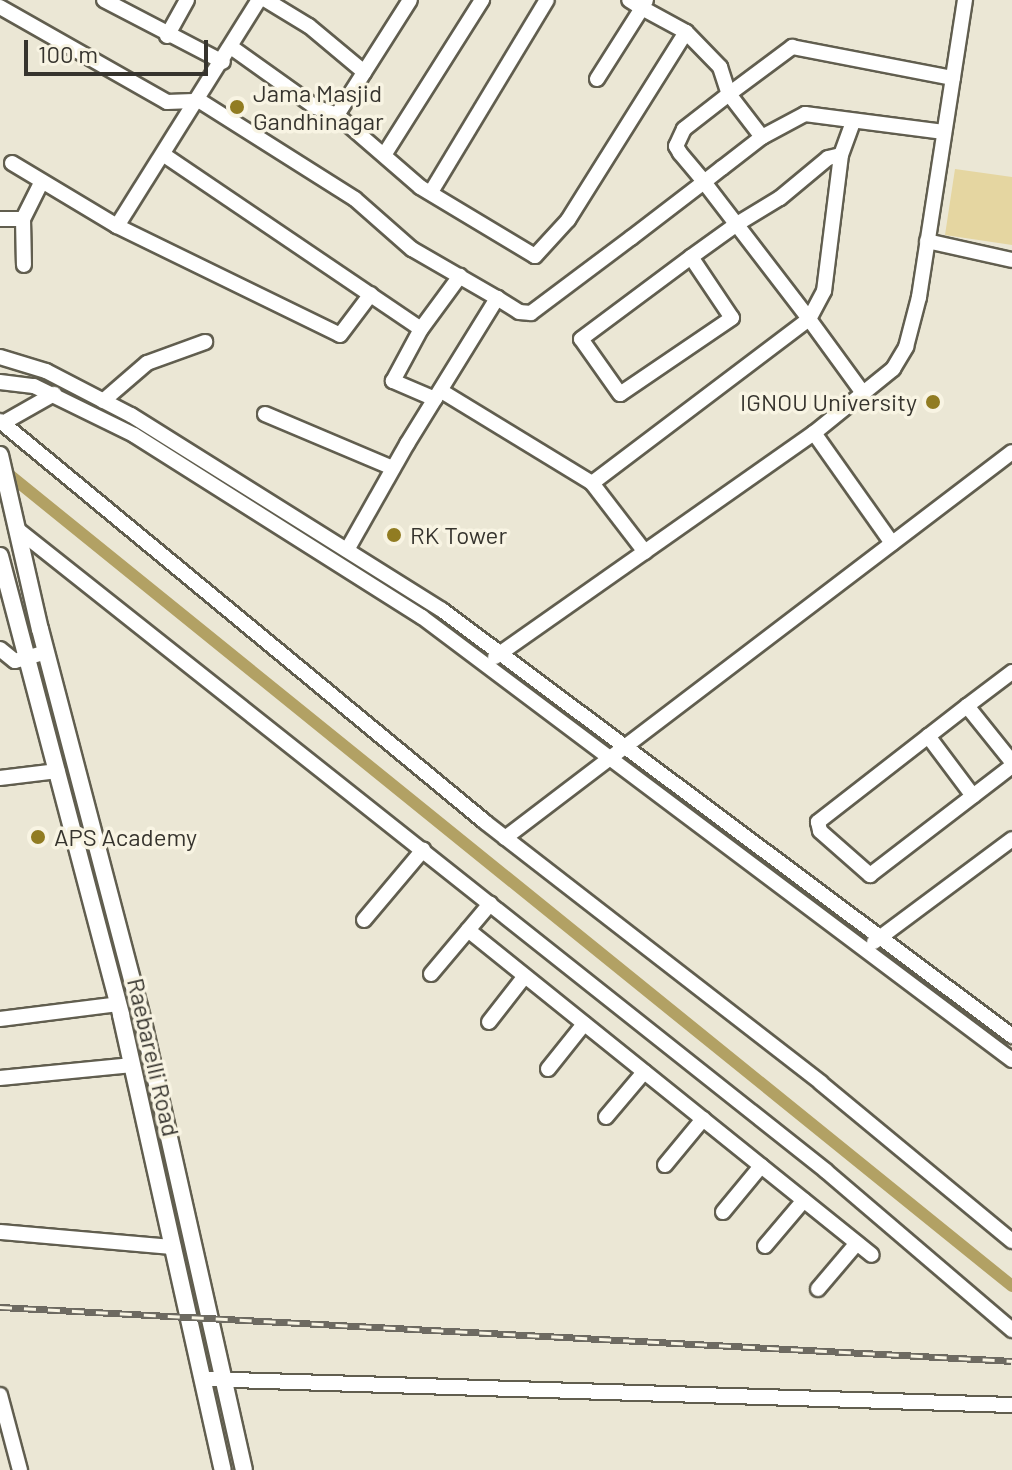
<!DOCTYPE html>
<style>
body{margin:0}
#map{position:relative;width:1012px;height:1470px;overflow:hidden;background:#ebe7d5;font-family:Barlow,sans-serif}
div>[style]{position:absolute}
[style*='--x']{left:calc(var(--x)*1px);top:calc(var(--y)*1px);width:calc(var(--w)*1px);rotate:calc(var(--a)*1deg)}
.green>*{inset:0;background:#e5d6a1}
.canal>*{height:12px;margin:-6px;padding:0 6px;transform-origin:6px;border-radius:6px;background:#b2a164}
.roads{filter:drop-shadow(2px 0 #615e4f) drop-shadow(-2px 0 #615e4f) drop-shadow(0 2px #615e4f) drop-shadow(0 -2px #615e4f)}
.minor>*{height:14px;margin:-7px;padding:0 7px;transform-origin:7px;border-radius:7px;background:#fff}
.major>*{height:16px;margin:-8px;padding:0 8px;transform-origin:8px;border-radius:8px;background:#fff}
.rail>*{height:7px;margin-top:-3.5px;transform-origin:0;background:repeating-linear-gradient(90deg,#f8f4e3 0 12px,#6d6a61 0 24px);box-sizing:border-box;border-block:2px solid #6d6a61}
.dots>*{width:22px;height:22px;translate:-50% -50%;box-sizing:border-box;border:4px solid #f8f4e3;border-radius:50%}
span{translate:-50% -50%;white-space:nowrap;text-align:center;line-height:1.15;-webkit-text-stroke:7px #f8f4e3;paint-order:stroke}
.poi-label{font-size:24px;color:#36342e}
.left{translate:0 -50%;text-align:left}
.right{translate:-100% -50%;text-align:right}
.street-label{font-size:24px;color:#36342e}
.scale{position:absolute;left:24px;top:40px;width:184px;height:36px;box-sizing:border-box;border:4px solid #36342e;border-top:0;padding-left:10px;font-size:24px;line-height:28px;white-space:nowrap;color:#36342e;-webkit-text-stroke:6px #f8f4e3;paint-order:stroke}
</style>
<div id="map">
<div class="green">
<i style="clip-path:polygon(955px 169px,1012px 177px,1012px 245px,945px 235px)"></i>
</div>
<div class="canal">
<i style="--x:2;--y:469;--w:1299;--a:38.97"></i>
</div>
<div class="roads">
<div class="minor">
<i style="--x:104;--y:0;--w:134;--a:27.5"></i>
<i style="--x:266;--y:0;--w:50;--a:31.2"></i>
<i style="--x:309;--y:26;--w:72;--a:39.9"></i>
<i style="--x:646;--y:0;--w:9;--a:117"></i>
<i style="--x:642;--y:8;--w:50;--a:28.6"></i>
<i style="--x:686;--y:32;--w:49;--a:45.8"></i>
<i style="--x:720;--y:67;--w:28;--a:72"></i>
<i style="--x:729;--y:94;--w:79;--a:-36.7"></i>
<i style="--x:792;--y:47;--w:164;--a:10.9"></i>
<i style="--x:0;--y:7;--w:192;--a:29.6"></i>
<i style="--x:167;--y:102;--w:33;--a:-2"></i>
<i style="--x:200;--y:101;--w:183;--a:32.3"></i>
<i style="--x:355;--y:199;--w:76;--a:41.3"></i>
<i style="--x:412;--y:249;--w:98;--a:30"></i>
<i style="--x:167;--y:36;--w:41;--a:-60.9"></i>
<i style="--x:231;--y:47;--w:103;--a:35.5"></i>
<i style="--x:315;--y:107;--w:23;--a:20"></i>
<i style="--x:337;--y:115;--w:110;--a:40.9"></i>
<i style="--x:420;--y:187;--w:134;--a:31"></i>
<i style="--x:535;--y:256;--w:49;--a:-47.5"></i>
<i style="--x:568;--y:220;--w:222;--a:-57.9"></i>
<i style="--x:597;--y:79;--w:84;--a:-57.6"></i>
<i style="--x:642;--y:8;--w:15;--a:-148"></i>
<i style="--x:337;--y:115;--w:136;--a:-57.6"></i>
<i style="--x:853;--y:122;--w:35;--a:110"></i>
<i style="--x:841;--y:155;--w:137;--a:97.1"></i>
<i style="--x:824;--y:291;--w:32;--a:118"></i>
<i style="--x:809;--y:319;--w:92;--a:53.9"></i>
<i style="--x:762;--y:137;--w:49;--a:-28.1"></i>
<i style="--x:805;--y:114;--w:140;--a:7.4"></i>
<i style="--x:386;--y:152;--w:180;--a:-57.7"></i>
<i style="--x:164;--y:155;--w:310;--a:34.1"></i>
<i style="--x:12;--y:163;--w:122;--a:31"></i>
<i style="--x:117;--y:226;--w:248;--a:26"></i>
<i style="--x:340;--y:335;--w:51;--a:-52.9"></i>
<i style="--x:431;--y:192;--w:224;--a:-58.9"></i>
<i style="--x:0;--y:219;--w:23;--a:0"></i>
<i style="--x:23;--y:219;--w:42;--a:-63.4"></i>
<i style="--x:23;--y:219;--w:46;--a:88.8"></i>
<i style="--x:117;--y:226;--w:267;--a:-57.9"></i>
<i style="--x:927;--y:241;--w:87;--a:12.6"></i>
<i style="--x:691;--y:257;--w:73;--a:56.1"></i>
<i style="--x:732;--y:318;--w:135;--a:145.8"></i>
<i style="--x:620;--y:394;--w:67;--a:-125.3"></i>
<i style="--x:581;--y:339;--w:137;--a:-36.7"></i>
<i style="--x:691;--y:257;--w:57;--a:-35.7"></i>
<i style="--x:737;--y:224;--w:50;--a:-31.2"></i>
<i style="--x:780;--y:198;--w:62;--a:-39.8"></i>
<i style="--x:828;--y:158;--w:13;--a:-13"></i>
<i style="--x:0;--y:357;--w:48;--a:16.9"></i>
<i style="--x:46;--y:371;--w:96;--a:27.4"></i>
<i style="--x:131;--y:415;--w:367;--a:32.1"></i>
<i style="--x:442;--y:610;--w:712;--a:36.77"></i>
<i style="--x:0;--y:382;--w:34;--a:7"></i>
<i style="--x:34;--y:386;--w:111;--a:26.1"></i>
<i style="--x:134;--y:435;--w:341;--a:32.3"></i>
<i style="--x:422;--y:617;--w:738;--a:36.9"></i>
<i style="--x:435;--y:399;--w:46;--a:-156.8"></i>
<i style="--x:393;--y:381;--w:59;--a:-61.7"></i>
<i style="--x:421;--y:329;--w:66;--a:-53.7"></i>
<i style="--x:103;--y:401;--w:58;--a:-40.8"></i>
<i style="--x:147;--y:363;--w:62;--a:-19.9"></i>
<i style="--x:265;--y:414;--w:139;--a:22.9"></i>
<i style="--x:0;--y:421;--w:629;--a:39.58"></i>
<i style="--x:485;--y:822;--w:425;--a:37.8"></i>
<i style="--x:821;--y:1083;--w:248;--a:39.6"></i>
<i style="--x:3;--y:423;--w:59;--a:-29.6"></i>
<i style="--x:814;--y:433;--w:135;--a:54.7"></i>
<i style="--x:592;--y:483;--w:87;--a:52.5"></i>
<i style="--x:17;--y:529;--w:1033;--a:38.43"></i>
<i style="--x:826;--y:1171;--w:245;--a:40.5"></i>
<i style="--x:347;--y:550;--w:122;--a:-60.5"></i>
<i style="--x:407;--y:444;--w:172;--a:-58.3"></i>
<i style="--x:497;--y:298;--w:26;--a:32"></i>
<i style="--x:519;--y:312;--w:12;--a:5"></i>
<i style="--x:531;--y:313;--w:125;--a:-36.9"></i>
<i style="--x:631;--y:238;--w:92;--a:-37.5"></i>
<i style="--x:704;--y:182;--w:23;--a:-38"></i>
<i style="--x:722;--y:168;--w:51;--a:-37.8"></i>
<i style="--x:762;--y:137;--w:54;--a:-127.5"></i>
<i style="--x:729;--y:94;--w:57;--a:142.1"></i>
<i style="--x:684;--y:129;--w:19;--a:115"></i>
<i style="--x:676;--y:146;--w:8;--a:60"></i>
<i style="--x:680;--y:153;--w:38;--a:50"></i>
<i style="--x:704;--y:182;--w:173;--a:52.5"></i>
<i style="--x:809;--y:319;--w:272;--a:142.9"></i>
<i style="--x:592;--y:483;--w:177;--a:-148.6"></i>
<i style="--x:0;--y:649;--w:19;--a:39"></i>
<i style="--x:15;--y:661;--w:32;--a:-16"></i>
<i style="--x:495;--y:657;--w:390;--a:-35.1"></i>
<i style="--x:814;--y:433;--w:102;--a:-39"></i>
<i style="--x:893;--y:369;--w:26;--a:-59"></i>
<i style="--x:906;--y:347;--w:52;--a:-75.4"></i>
<i style="--x:919;--y:297;--w:301;--a:-81.2"></i>
<i style="--x:1012;--y:672;--w:56;--a:142.9"></i>
<i style="--x:967;--y:706;--w:72;--a:51.2"></i>
<i style="--x:967;--y:706;--w:189;--a:142.1"></i>
<i style="--x:818;--y:822;--w:9;--a:77"></i>
<i style="--x:820;--y:831;--w:67;--a:41.3"></i>
<i style="--x:870;--y:875;--w:179;--a:-37.5"></i>
<i style="--x:928;--y:736;--w:75;--a:53.1"></i>
<i style="--x:0;--y:778;--w:58;--a:-6.9"></i>
<i style="--x:505;--y:838;--w:637;--a:-37.28"></i>
<i style="--x:364;--y:920;--w:92;--a:-49.9"></i>
<i style="--x:468;--y:930;--w:518;--a:38.82"></i>
<i style="--x:874;--y:942;--w:172;--a:-36.7"></i>
<i style="--x:431;--y:974;--w:92;--a:-49.9"></i>
<i style="--x:0;--y:1019;--w:119;--a:-7.2"></i>
<i style="--x:489;--y:1022;--w:58;--a:-52"></i>
<i style="--x:548;--y:1069;--w:58;--a:-51.3"></i>
<i style="--x:0;--y:1078;--w:133;--a:-5.6"></i>
<i style="--x:606;--y:1117;--w:59;--a:-49.8"></i>
<i style="--x:665;--y:1165;--w:60;--a:-50.4"></i>
<i style="--x:723;--y:1212;--w:60;--a:-50.4"></i>
<i style="--x:0;--y:1232;--w:174;--a:5"></i>
<i style="--x:765;--y:1246;--w:60;--a:-49.7"></i>
<i style="--x:818;--y:1289;--w:60;--a:-49.7"></i>
<i style="--x:202;--y:1379;--w:810;--a:1.84"></i>
<i style="--x:0;--y:1395;--w:78;--a:75.1"></i>
</div>
<div class="major">
<i style="--x:0;--y:455;--w:179;--a:77.1"></i>
<i style="--x:40;--y:629;--w:406;--a:75.3"></i>
<i style="--x:143;--y:1022;--w:459;--a:77.3"></i>
<i style="--x:0;--y:556;--w:475;--a:75.2"></i>
<i style="--x:121;--y:1015;--w:466;--a:77.4"></i>
</div>
</div>
<div class="rail">
<i style="--x:0;--y:1307;--w:1013;--a:3.05"></i>
</div>
<div class="dots">
<i style="left:237px;top:107px;background:#917c22"></i>
<i style="left:933px;top:402px;background:#917c22"></i>
<i style="left:394px;top:535px;background:#917c22"></i>
<i style="left:38px;top:837px;background:#917c22"></i>
</div>
<div class="poi-label">
<span class="left" style="left:253px;top:107px">Jama Masjid<br>Gandhinagar</span>
<span class="right" style="left:917px;top:402px">IGNOU University</span>
<span class="left" style="left:410px;top:535px">RK Tower</span>
<span class="left" style="left:54px;top:837px">APS Academy</span>
</div>
<div class="street-label">
<span style="left:154px;top:1057px;rotate:77deg">Raebarelli Road</span>
</div>
<div class="scale">100 m</div>
</div>
